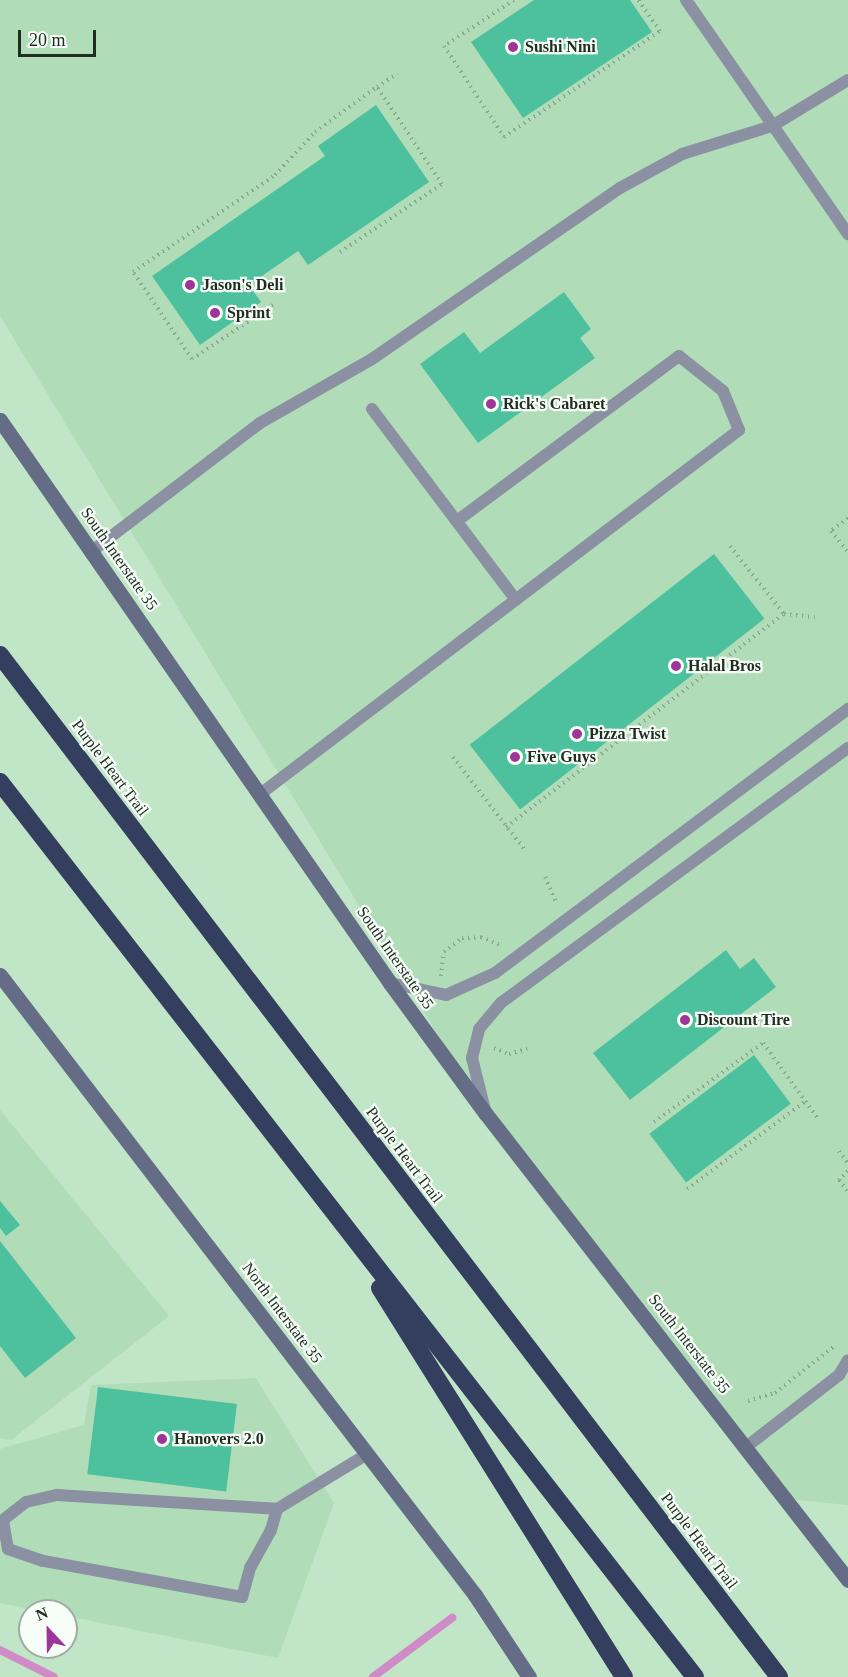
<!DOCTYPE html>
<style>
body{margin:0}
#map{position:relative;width:848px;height:1677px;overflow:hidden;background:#c1e6c7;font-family:Georgia,serif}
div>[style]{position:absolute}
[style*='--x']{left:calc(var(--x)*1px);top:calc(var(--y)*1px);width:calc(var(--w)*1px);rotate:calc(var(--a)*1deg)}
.built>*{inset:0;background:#b0dcb8}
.stream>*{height:8px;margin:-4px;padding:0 4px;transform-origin:4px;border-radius:4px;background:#cf8ac8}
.building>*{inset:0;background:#4dc09d;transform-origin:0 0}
.path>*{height:4px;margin-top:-2px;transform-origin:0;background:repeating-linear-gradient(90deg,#8aa78f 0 1.5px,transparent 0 6px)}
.lane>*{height:12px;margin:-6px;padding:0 6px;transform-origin:6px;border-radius:6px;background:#8b91a2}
.secondary>*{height:15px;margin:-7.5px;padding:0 7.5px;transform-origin:7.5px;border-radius:7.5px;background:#656d86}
.highway>*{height:18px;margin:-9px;padding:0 9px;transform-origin:9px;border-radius:9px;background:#343f5f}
.dots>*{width:16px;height:16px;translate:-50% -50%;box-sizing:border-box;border:3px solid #f7fef8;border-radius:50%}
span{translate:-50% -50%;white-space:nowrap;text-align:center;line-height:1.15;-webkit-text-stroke:4.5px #f7fef8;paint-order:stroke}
.poi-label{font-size:16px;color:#202e22;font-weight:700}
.left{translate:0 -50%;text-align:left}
.street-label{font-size:16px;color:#202e22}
.north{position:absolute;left:18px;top:1599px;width:60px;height:60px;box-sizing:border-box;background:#f7fef8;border:2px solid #a1aba2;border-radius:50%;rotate:338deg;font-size:16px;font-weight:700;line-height:24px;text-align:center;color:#202e22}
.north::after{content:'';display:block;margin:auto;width:21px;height:27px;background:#9e3598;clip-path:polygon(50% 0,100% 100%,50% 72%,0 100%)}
.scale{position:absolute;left:18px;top:30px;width:78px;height:27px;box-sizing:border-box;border:3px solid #202e22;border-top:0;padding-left:8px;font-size:18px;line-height:21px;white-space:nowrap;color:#202e22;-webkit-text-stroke:4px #f7fef8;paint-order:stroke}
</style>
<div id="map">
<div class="built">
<i style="clip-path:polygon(0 0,848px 0,848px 1505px,787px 1499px,486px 1114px,0 316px)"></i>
<i style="clip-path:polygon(0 1110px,169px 1316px,11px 1440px,0 1438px)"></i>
<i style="clip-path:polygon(256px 1378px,334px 1503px,278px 1658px,66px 1616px,66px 1611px,40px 1611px,0 1603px,0 1449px,84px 1425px,91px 1385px)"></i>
</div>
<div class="stream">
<i style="--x:0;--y:1650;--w:60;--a:26.6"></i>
<i style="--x:373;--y:1677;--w:99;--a:-36.8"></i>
</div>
<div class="building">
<i style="clip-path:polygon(534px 0,630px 0,652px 32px,523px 118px,471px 42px)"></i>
<i style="clip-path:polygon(376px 105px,429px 182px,308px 265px,298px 251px,249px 285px,261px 302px,200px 345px,152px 276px,325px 156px,318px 146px)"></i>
<i style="clip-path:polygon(564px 292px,591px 329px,580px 338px,595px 358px,478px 443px,420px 364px,464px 332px,480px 353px)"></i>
<i style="left:714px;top:554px;width:82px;height:310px;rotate:52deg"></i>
<i style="clip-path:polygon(726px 950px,740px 969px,754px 958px,776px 987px,630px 1100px,593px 1053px)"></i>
<i style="left:754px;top:1055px;width:61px;height:131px;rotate:53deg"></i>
<i style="clip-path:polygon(0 1201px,20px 1225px,6px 1236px,0 1228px)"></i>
<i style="clip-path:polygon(0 1241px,76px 1338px,25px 1378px,0 1346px)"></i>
<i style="left:98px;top:1387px;width:140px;height:88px;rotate:7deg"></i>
</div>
<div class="path">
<i style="--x:514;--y:0;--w:84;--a:146.7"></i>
<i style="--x:444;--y:46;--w:109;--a:56.6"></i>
<i style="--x:504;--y:137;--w:189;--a:-34.2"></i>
<i style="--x:660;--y:31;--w:38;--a:-125"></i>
<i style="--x:340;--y:252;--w:123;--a:-33.7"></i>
<i style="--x:442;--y:184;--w:117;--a:-123.8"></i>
<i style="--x:377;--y:87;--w:24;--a:-33"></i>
<i style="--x:273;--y:305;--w:97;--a:146.3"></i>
<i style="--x:192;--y:359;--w:105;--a:-124.1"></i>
<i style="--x:133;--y:272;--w:172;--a:-34.3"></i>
<i style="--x:275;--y:175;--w:59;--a:-47.1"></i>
<i style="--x:315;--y:132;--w:77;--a:-36"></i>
<i style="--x:848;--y:518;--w:21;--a:143"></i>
<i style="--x:831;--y:531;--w:27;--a:51"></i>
<i style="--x:730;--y:546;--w:87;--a:51.5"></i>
<i style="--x:784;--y:614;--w:31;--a:6"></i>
<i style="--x:453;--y:757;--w:116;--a:52.3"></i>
<i style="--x:506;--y:827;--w:350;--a:-37.5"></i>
<i style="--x:545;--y:877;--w:30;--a:66"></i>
<i style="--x:441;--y:976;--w:24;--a:-83"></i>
<i style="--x:444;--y:952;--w:23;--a:-38"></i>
<i style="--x:462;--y:938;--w:19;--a:-3"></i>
<i style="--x:481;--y:937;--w:22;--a:22"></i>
<i style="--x:494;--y:1048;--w:16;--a:22"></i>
<i style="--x:509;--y:1054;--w:19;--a:-16"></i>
<i style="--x:654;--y:1122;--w:135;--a:-35.9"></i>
<i style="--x:763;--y:1043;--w:95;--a:54"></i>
<i style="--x:839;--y:1151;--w:16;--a:55"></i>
<i style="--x:848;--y:1171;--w:13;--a:135"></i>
<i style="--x:839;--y:1180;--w:14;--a:51"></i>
<i style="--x:687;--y:1189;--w:148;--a:-36.5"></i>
<i style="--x:748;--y:1401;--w:28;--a:-17"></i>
<i style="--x:775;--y:1393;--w:74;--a:-38.4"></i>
</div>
<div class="lane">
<i style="--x:686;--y:0;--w:285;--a:55.3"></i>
<i style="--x:372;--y:409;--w:239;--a:53"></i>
<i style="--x:92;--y:551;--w:211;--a:-37.3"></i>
<i style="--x:260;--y:423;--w:129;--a:-29.7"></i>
<i style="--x:372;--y:359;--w:301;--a:-34.6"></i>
<i style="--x:620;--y:188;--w:71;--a:-28.7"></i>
<i style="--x:682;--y:154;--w:94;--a:-17.3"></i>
<i style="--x:772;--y:126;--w:89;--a:-31.2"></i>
<i style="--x:259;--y:795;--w:603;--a:-37.25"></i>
<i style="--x:739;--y:430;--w:42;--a:-112.3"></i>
<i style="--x:723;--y:391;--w:56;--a:-141.5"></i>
<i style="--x:679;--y:356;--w:277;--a:143.4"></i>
<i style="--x:390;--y:983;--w:57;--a:12.1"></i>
<i style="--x:446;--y:995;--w:54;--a:-24.2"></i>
<i style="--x:495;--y:973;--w:441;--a:-36.8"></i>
<i style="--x:485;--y:1110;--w:54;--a:-104"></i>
<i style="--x:472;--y:1058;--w:30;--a:-76"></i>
<i style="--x:479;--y:1029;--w:35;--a:-50"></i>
<i style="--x:502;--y:1002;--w:429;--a:-36.3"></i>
<i style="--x:746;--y:1447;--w:118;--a:-37.7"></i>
<i style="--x:839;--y:1375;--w:17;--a:-59"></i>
<i style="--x:277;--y:1509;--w:22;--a:106"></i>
<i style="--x:271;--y:1530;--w:43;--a:118.9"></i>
<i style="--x:250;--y:1568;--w:30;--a:105"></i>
<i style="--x:242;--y:1597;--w:202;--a:-169.7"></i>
<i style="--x:43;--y:1561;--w:37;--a:-161"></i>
<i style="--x:8;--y:1549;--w:29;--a:-100"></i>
<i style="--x:3;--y:1520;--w:29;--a:-38"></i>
<i style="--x:26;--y:1502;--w:32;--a:-13"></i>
<i style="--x:57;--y:1495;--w:220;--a:3.6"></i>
<i style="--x:277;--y:1509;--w:105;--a:-31.4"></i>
</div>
<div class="secondary">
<i style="--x:0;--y:420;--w:685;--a:55.29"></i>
<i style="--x:390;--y:983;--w:162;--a:53.8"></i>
<i style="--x:486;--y:1114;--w:590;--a:52.16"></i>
<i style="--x:0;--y:975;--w:781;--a:52.54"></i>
<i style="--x:475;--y:1595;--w:98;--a:56.6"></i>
</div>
<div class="highway">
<i style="--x:0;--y:655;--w:1285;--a:52.68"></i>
<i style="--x:0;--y:782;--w:1133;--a:52.17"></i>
<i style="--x:380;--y:1288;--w:459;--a:57.9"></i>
</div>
<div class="dots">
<i style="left:513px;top:47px;background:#9e3598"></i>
<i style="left:190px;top:285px;background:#9e3598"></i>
<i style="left:215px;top:313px;background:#9e3598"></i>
<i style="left:491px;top:404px;background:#9e3598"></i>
<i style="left:676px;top:666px;background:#9e3598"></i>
<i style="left:577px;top:734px;background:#9e3598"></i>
<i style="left:515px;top:757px;background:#9e3598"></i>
<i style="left:685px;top:1020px;background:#9e3598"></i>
<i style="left:162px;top:1439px;background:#9e3598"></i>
</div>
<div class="poi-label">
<span class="left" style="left:525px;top:47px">Sushi Nini</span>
<span class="left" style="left:202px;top:285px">Jason's Deli</span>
<span class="left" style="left:227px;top:313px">Sprint</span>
<span class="left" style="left:503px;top:404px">Rick's Cabaret</span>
<span class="left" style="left:688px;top:666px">Halal Bros</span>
<span class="left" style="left:589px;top:734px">Pizza Twist</span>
<span class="left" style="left:527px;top:757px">Five Guys</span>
<span class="left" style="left:697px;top:1020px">Discount Tire</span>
<span class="left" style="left:174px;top:1439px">Hanovers 2.0</span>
</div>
<div class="street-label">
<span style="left:119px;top:559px;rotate:55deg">South Interstate 35</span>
<span style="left:110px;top:768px;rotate:53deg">Purple Heart Trail</span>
<span style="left:395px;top:958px;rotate:55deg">South Interstate 35</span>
<span style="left:404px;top:1155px;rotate:53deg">Purple Heart Trail</span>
<span style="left:282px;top:1313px;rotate:53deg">North Interstate 35</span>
<span style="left:689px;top:1344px;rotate:52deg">South Interstate 35</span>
<span style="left:699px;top:1541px;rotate:53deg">Purple Heart Trail</span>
</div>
<div class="north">N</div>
<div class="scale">20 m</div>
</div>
